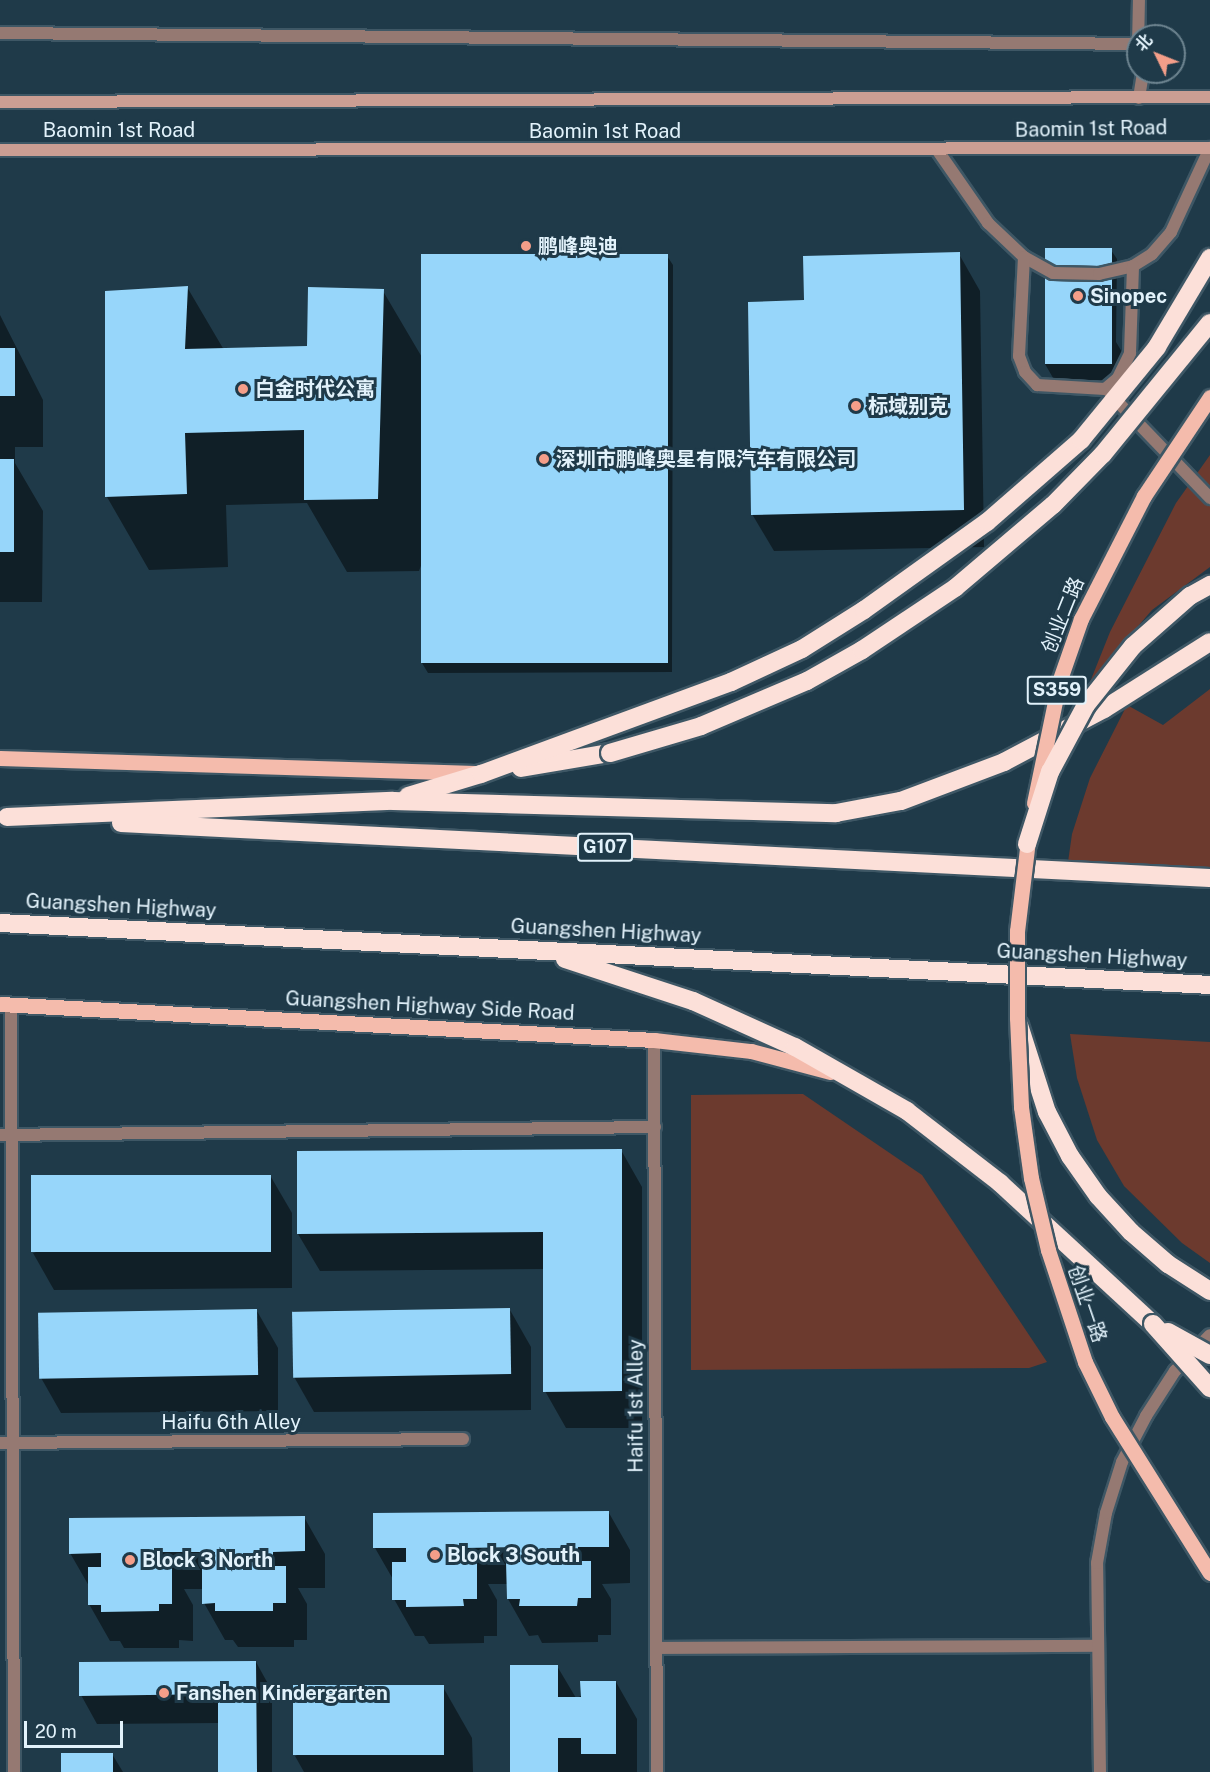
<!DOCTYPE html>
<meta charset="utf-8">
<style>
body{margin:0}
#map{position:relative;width:1210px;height:1772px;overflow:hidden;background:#1f3a49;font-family:"Public Sans","Noto Sans SC",sans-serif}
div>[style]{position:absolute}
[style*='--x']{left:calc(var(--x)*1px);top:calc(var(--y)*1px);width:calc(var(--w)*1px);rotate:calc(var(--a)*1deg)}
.green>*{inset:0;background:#6c3a2e}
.shadow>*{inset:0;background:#0007}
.building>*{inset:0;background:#97d6fa;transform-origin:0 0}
.roads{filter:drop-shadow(2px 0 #3e5765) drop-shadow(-2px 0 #3e5765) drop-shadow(0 2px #3e5765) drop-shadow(0 -2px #3e5765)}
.lane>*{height:12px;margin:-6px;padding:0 6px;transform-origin:6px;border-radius:6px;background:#957972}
.street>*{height:12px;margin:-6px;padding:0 6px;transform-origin:6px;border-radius:6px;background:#957972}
.secondary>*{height:12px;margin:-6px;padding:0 6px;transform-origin:6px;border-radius:6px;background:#cb9e93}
.primary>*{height:15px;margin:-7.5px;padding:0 7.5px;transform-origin:7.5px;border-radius:7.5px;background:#f4bbac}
.highway>*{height:18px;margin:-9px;padding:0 9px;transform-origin:9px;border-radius:9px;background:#fce0d9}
.bridges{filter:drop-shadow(2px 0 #3e5765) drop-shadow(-2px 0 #3e5765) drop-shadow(0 2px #3e5765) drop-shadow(0 -2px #3e5765)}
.primary-bridge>*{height:15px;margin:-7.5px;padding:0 7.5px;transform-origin:7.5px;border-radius:7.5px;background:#f4bbac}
.highway-bridge>*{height:18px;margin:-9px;padding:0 9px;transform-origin:9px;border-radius:9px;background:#fce0d9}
.dots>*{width:16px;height:16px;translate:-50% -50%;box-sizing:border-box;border:3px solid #1f3a49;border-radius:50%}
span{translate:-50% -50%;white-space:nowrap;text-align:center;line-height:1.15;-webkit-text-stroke:6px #1f3a49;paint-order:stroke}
.shield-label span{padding:2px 4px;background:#1f3a49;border:2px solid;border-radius:4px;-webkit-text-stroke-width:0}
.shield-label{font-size:18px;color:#e2f2fb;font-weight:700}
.street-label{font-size:20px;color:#e2f2fb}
.poi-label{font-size:20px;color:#e2f2fb;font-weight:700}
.left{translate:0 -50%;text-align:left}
.north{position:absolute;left:1126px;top:24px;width:60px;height:60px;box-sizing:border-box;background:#1f3a49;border:2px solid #6d8490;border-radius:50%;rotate:313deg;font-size:16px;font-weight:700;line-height:24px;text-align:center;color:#e2f2fb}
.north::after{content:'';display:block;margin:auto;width:21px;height:27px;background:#f49e89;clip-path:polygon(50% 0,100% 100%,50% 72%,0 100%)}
.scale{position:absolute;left:24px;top:1721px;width:99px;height:27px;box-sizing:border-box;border:3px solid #e2f2fb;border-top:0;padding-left:8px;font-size:18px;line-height:21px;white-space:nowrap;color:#e2f2fb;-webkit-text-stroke:4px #1f3a49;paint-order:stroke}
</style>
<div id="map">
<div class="green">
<i style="clip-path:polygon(1210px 455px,1210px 567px,1152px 610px,1090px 682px,1110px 632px,1176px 503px)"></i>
<i style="clip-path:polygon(1210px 689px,1210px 876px,1067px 869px,1072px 834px,1090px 778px,1127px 705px,1163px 725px)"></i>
<i style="clip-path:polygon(1070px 1034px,1210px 1042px,1210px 1263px,1182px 1243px,1124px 1186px,1097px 1140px,1077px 1078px)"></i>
<i style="clip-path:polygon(803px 1094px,922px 1175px,1047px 1362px,1029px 1368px,691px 1370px,691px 1095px)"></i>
</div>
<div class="shadow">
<i style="clip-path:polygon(1111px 250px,1117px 259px,1116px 342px,1122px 352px,1122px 383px,1056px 383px,1045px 364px)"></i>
<i style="clip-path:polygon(959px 254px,980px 291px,984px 547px,774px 551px,752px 514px,805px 302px)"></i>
<i style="clip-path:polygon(667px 256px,673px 265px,672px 672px,428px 673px,422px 663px,422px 563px,419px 571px,347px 572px,307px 503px,226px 505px,228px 567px,149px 570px,107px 497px,187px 287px,224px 350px,309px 347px,383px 291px,423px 359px)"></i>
<i style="clip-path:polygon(0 315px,43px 400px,43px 447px,15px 447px,15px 463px,43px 511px,42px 602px,0 602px)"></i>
<i style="clip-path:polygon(621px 1150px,642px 1187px,642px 1428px,566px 1428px,545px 1391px,545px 1269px,320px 1271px,298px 1234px)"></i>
<i style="clip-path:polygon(271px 1177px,292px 1213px,292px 1288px,54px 1290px,33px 1253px)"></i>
<i style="clip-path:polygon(510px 1310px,531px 1347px,531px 1410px,314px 1412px,293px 1375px,293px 1311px)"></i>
<i style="clip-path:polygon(257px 1311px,278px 1348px,278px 1411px,61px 1413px,40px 1376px,40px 1313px)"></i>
<i style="clip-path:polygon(609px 1513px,630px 1550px,630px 1583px,602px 1584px,611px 1599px,611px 1635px,598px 1635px,598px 1642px,542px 1643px,538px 1635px,529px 1636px,508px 1599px,508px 1584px,488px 1584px,497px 1600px,497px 1636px,484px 1636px,484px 1643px,429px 1644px,424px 1636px,415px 1636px,394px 1599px,394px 1581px,375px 1548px)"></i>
<i style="clip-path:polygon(304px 1517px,325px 1554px,325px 1588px,298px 1588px,307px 1604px,307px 1640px,294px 1640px,294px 1647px,238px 1647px,233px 1640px,225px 1640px,204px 1603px,203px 1589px,184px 1589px,193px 1605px,193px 1641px,179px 1640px,179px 1648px,124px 1648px,120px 1641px,110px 1641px,89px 1604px,89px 1586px,70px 1553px)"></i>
<i style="clip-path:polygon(256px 1662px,272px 1691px,272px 1772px,219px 1772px,219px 1723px,97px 1724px,81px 1695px)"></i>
<i style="clip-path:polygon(557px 1666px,576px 1698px,616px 1682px,637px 1719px,637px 1772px,512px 1772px)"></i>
<i style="clip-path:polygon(443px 1687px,472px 1738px,473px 1772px,304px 1772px,295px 1756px)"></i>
<i style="clip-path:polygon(112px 1754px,123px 1772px,63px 1772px)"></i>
</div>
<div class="building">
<i style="left:1045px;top:248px;width:67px;height:116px"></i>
<i style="clip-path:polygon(960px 252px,964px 510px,751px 515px,748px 302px,804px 300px,803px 256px)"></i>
<i style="left:668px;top:254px;width:409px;height:247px;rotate:90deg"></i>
<i style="clip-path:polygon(188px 286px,185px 349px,307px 346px,308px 287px,384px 289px,378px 499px,304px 500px,304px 430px,185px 433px,187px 494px,105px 497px,105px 291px)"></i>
<i style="left:15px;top:348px;width:48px;height:15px;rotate:90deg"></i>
<i style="left:0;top:459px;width:14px;height:93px"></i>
<i style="clip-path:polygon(622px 1149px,622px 1391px,543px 1392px,543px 1232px,297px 1234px,297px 1151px)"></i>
<i style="left:271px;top:1175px;width:77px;height:240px;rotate:90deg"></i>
<i style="left:510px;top:1308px;width:66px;height:218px;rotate:89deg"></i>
<i style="left:257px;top:1309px;width:66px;height:219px;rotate:89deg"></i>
<i style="clip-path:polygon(609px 1511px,609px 1547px,578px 1547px,577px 1561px,591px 1561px,591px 1598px,578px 1598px,577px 1606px,519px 1606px,520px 1599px,507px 1599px,506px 1562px,520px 1562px,519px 1547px,463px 1548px,464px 1562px,477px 1562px,477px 1599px,463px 1599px,464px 1606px,406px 1607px,406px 1600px,392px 1600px,392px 1562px,406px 1562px,406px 1548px,373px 1548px,373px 1513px)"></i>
<i style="clip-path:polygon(305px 1516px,305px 1551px,273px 1552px,273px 1566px,286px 1566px,286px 1603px,273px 1603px,273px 1611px,215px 1611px,215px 1603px,202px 1604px,202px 1566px,215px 1566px,215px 1552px,159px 1552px,159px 1567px,172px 1566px,172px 1604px,159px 1604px,159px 1611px,101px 1612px,101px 1605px,88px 1605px,88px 1567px,101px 1567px,101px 1553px,69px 1554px,69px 1518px)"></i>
<i style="clip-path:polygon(256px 1661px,257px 1772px,218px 1772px,218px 1694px,79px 1696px,79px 1662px)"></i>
<i style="clip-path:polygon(510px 1665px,558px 1665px,558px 1697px,581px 1697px,580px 1681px,616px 1681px,616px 1754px,581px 1754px,581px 1738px,558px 1738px,558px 1772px,510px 1772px)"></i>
<i style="left:444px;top:1685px;width:70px;height:151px;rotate:90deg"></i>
<i style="left:61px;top:1753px;width:52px;height:19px"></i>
</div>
<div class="roads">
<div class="lane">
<i style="--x:0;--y:33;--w:1138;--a:0.55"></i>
<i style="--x:938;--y:151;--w:88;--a:55.2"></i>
<i style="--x:988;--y:223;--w:50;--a:43.4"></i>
<i style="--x:1024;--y:257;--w:33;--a:29"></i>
<i style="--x:1053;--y:273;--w:46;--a:1.2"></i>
<i style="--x:1099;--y:274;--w:35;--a:-13"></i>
<i style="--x:1133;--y:266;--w:22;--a:-32"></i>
<i style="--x:1152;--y:254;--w:29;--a:-49"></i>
<i style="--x:1171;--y:232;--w:93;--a:-65.1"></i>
<i style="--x:1024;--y:257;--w:99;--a:92.9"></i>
<i style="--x:1019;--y:356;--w:17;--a:69"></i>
<i style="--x:1025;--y:372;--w:18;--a:47"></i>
<i style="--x:1037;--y:385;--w:68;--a:3.4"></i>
<i style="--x:1105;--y:389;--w:17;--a:-40"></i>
<i style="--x:1118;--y:378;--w:28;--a:-64"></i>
<i style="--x:1130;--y:353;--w:87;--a:-88"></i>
<i style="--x:1111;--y:395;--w:143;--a:46.1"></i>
<i style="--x:0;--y:1135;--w:655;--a:-0.7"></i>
<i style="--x:656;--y:1648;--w:442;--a:-0.3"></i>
<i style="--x:1100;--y:1772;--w:209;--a:-90.8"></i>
<i style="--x:1097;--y:1563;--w:51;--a:-79.8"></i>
<i style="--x:1106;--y:1513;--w:53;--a:-72.6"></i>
<i style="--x:1122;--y:1462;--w:52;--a:-62.4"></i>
<i style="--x:1146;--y:1416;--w:54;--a:-57.2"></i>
<i style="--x:1175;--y:1371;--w:50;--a:-45.8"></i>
</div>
<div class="street">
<i style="--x:1138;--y:46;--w:46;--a:-88.8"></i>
<i style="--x:1139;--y:98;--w:26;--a:-81"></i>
<i style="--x:11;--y:1005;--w:767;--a:89.78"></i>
<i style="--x:654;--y:1040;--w:732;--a:89.77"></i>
<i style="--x:0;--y:1443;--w:463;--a:-0.5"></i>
</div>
<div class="secondary">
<i style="--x:0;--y:102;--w:1210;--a:-0.24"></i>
<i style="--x:0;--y:150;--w:1210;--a:-0.09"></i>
</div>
<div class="primary">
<i style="--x:0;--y:758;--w:475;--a:1.8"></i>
<i style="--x:0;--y:1004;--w:655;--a:3.15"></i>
<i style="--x:654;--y:1040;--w:98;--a:6.5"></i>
<i style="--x:751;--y:1051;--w:82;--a:14.9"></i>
</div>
<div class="highway">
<i style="--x:521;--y:768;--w:90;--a:-9.6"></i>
<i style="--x:408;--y:796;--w:76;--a:-16.8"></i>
<i style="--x:481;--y:774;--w:266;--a:-20.2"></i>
<i style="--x:731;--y:682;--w:78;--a:-24.9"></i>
<i style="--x:802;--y:649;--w:73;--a:-32.2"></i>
<i style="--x:864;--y:610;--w:151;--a:-35.6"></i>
<i style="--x:987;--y:522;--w:125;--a:-41.1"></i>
<i style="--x:1081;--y:440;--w:120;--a:-50.7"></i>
<i style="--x:1157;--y:347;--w:104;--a:-59.2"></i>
<i style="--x:7;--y:817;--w:386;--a:-2.4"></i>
<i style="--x:393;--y:801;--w:443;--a:1.6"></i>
<i style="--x:836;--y:813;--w:66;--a:-10.5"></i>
<i style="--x:901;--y:801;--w:110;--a:-20.7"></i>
<i style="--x:1004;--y:762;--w:113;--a:-27.9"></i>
<i style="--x:1104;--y:709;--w:125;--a:-32.3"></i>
<i style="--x:121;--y:823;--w:1090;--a:2.89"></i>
<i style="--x:0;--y:923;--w:1212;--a:2.93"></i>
<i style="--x:565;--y:959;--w:135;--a:18.2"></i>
<i style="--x:693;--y:1001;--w:112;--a:24.3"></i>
<i style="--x:795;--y:1047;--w:129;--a:29.7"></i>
<i style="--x:907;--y:1111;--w:118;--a:37.7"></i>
<i style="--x:1000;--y:1183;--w:208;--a:42.7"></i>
<i style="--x:1019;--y:1025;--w:91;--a:72.2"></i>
<i style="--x:1047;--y:1112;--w:50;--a:62.4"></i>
<i style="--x:1070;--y:1156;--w:49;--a:55"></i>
<i style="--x:1098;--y:1196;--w:49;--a:47.5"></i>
<i style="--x:1131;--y:1232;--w:49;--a:40.9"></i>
<i style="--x:1168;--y:1264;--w:50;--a:32.7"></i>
</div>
</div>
<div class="bridges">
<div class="primary-bridge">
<i style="--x:1034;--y:803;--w:124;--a:-78.3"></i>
<i style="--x:1059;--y:682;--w:67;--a:-70.8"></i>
<i style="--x:1081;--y:619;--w:138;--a:-62.9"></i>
<i style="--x:1144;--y:496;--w:119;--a:-56.3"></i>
<i style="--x:1029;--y:832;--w:100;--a:96.9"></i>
<i style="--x:1017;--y:931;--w:87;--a:90"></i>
<i style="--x:1017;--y:1018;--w:89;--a:87.4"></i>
<i style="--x:1021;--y:1107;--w:72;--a:82"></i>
<i style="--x:1031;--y:1178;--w:74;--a:76.7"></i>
<i style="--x:1048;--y:1250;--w:118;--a:71.7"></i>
<i style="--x:1085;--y:1362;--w:61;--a:63.9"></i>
<i style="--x:1112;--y:1417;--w:184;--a:57.9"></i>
</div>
<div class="highway-bridge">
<i style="--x:610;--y:753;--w:95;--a:-16.5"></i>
<i style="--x:701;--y:726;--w:115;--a:-23"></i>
<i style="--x:807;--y:681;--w:63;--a:-29.4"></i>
<i style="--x:862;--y:650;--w:112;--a:-33.7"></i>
<i style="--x:955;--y:588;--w:128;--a:-40.3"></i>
<i style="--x:1053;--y:505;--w:71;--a:-45.6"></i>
<i style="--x:1103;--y:454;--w:169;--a:-50.8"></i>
<i style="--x:1027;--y:844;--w:76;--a:-72.3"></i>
<i style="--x:1050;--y:772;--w:76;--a:-61.8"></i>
<i style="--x:1086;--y:705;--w:75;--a:-51.5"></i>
<i style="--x:1133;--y:646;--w:76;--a:-41.3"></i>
<i style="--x:1190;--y:596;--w:23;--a:-29"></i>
<i style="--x:1153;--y:1324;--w:86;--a:48.3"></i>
<i style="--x:1168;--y:1332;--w:48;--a:28.7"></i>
</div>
</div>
<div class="dots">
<i style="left:526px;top:246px;background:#f49e89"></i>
<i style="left:1078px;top:296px;background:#f49e89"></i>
<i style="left:243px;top:389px;background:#f49e89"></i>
<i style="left:856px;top:406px;background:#f49e89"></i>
<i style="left:544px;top:459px;background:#f49e89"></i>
<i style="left:435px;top:1555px;background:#f49e89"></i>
<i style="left:130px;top:1560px;background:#f49e89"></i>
<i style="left:164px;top:1693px;background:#f49e89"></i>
</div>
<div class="shield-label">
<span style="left:1057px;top:690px">S359</span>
<span style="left:605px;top:847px">G107</span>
</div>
<div class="street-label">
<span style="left:1091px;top:129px;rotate:-1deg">Baomin 1st Road</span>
<span style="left:119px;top:130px">Baomin 1st Road</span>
<span style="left:605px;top:131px">Baomin 1st Road</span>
<span style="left:1063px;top:615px;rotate:-68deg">创业二路</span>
<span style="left:121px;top:906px;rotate:3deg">Guangshen Highway</span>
<span style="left:606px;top:931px;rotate:3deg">Guangshen Highway</span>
<span style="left:1092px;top:956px;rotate:3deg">Guangshen Highway</span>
<span style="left:430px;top:1006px;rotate:3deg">Guangshen Highway Side Road</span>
<span style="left:1087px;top:1304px;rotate:71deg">创业一路</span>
<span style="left:636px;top:1406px;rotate:-90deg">Haifu 1st Alley</span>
<span style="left:231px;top:1422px">Haifu 6th Alley</span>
</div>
<div class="poi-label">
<span class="left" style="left:538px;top:246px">鹏峰奥迪</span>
<span class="left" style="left:1090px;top:296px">Sinopec</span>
<span class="left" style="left:255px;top:389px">白金时代公寓</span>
<span class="left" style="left:868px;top:406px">标域别克</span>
<span class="left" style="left:556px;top:459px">深圳市鹏峰奥星有限汽车有限公司</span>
<span class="left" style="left:447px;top:1555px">Block 3 South</span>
<span class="left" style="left:142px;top:1560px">Block 3 North</span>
<span class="left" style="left:176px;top:1693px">Fanshen Kindergarten</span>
</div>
<div class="north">北</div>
<div class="scale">20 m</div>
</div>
